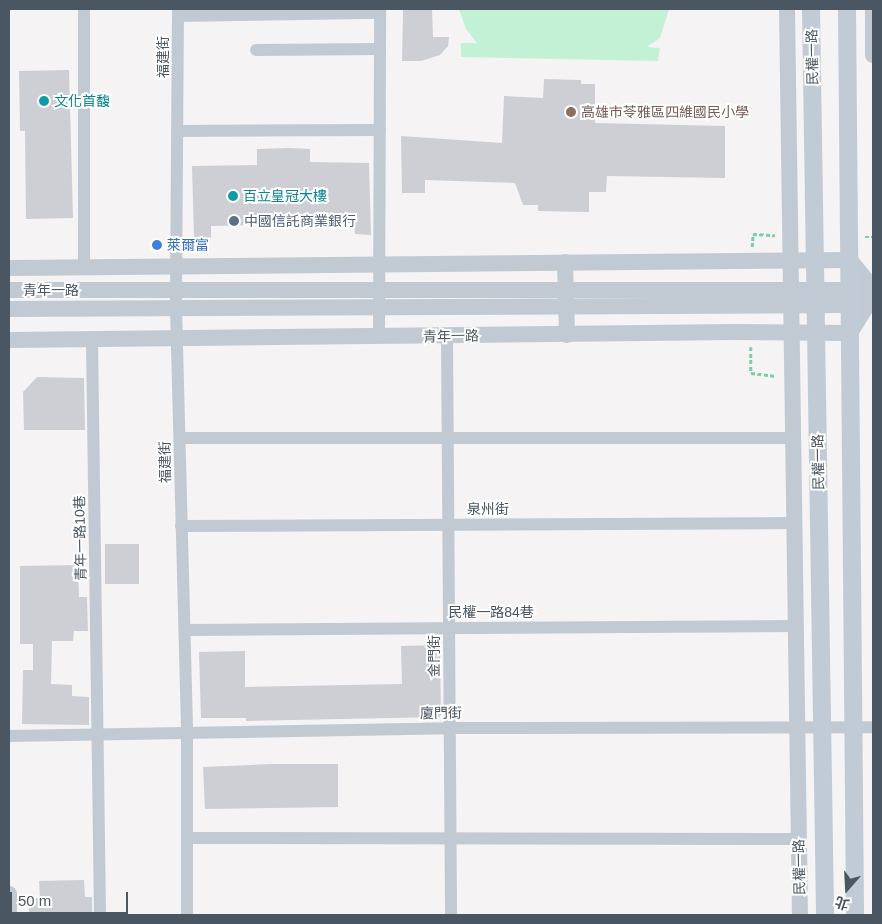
<!DOCTYPE html>
<meta charset="utf-8">
<style>
body{margin:0}
#map{position:relative;width:882px;height:924px;overflow:hidden;background:#f5f3f3;font-family:Helvetica,"Noto Sans TC",sans-serif}
div>[style]{position:absolute}
[style*='--x']{left:calc(var(--x)*1px);top:calc(var(--y)*1px);width:calc(var(--w)*1px);rotate:calc(var(--a)*1deg)}
.green>*{inset:0;background:#c3f1d5}
.building>*{inset:0;background:#cdcfd5;transform-origin:0 0}
.path>*{height:2.5px;margin-top:-1.25px;transform-origin:0;background:repeating-linear-gradient(90deg,#7ad0a6 0 4px,transparent 0 6.5px)}
.minor>*{height:12px;margin:-6px;padding:0 6px;transform-origin:6px;border-radius:6px;background:#c1cad2}
.tertiary>*{height:16px;margin:-8px;padding:0 8px;transform-origin:8px;border-radius:8px;background:#c1cad2}
.secondary>*{height:18px;margin:-9px;padding:0 9px;transform-origin:9px;border-radius:9px;background:#c1cbd6}
.dots>*{width:14px;height:14px;translate:-50% -50%;box-sizing:border-box;border:2px solid #fff;border-radius:50%}
span{translate:-50% -50%;white-space:nowrap;text-align:center;line-height:1.15;-webkit-text-stroke:4px #fff;paint-order:stroke}
.street-label{font-size:14px;color:#4a5661}
.culture-label{font-size:14px;color:#0d838f}
.left{translate:0 -50%;text-align:left}
.education-label{font-size:14px;color:#785e54}
.service-label{font-size:14px;color:#4e5e75}
.shop-label{font-size:14px;color:#366cbe}
.frame{position:absolute;inset:0;border:10px solid #4a5661;pointer-events:none}
.north{position:absolute;left:822px;top:864px;width:50px;height:50px;-webkit-text-stroke:4px #fff;paint-order:stroke;rotate:199deg;font-size:14px;font-weight:700;line-height:20px;text-align:center;color:#4a5661}
.north::after{content:'';display:block;margin:auto;width:18px;height:22px;background:#4a5661;clip-path:polygon(50% 0,100% 100%,50% 72%,0 100%)}
.scale{position:absolute;left:10px;top:892px;width:118px;height:22px;box-sizing:border-box;border:2px solid #4a5661;border-top:0;padding-left:6px;font-size:15px;line-height:18px;white-space:nowrap;color:#4a5661;-webkit-text-stroke:4px #fff;paint-order:stroke}
</style>
<div id="map">
<div class="green">
<i style="clip-path:polygon(459px 9px,669px 9px,660px 38px,647px 47px,660px 48px,658px 61px,461px 57px,461px 43px,477px 43px,466px 29px)"></i>
</div>
<div class="building">
<i style="clip-path:polygon(403px 9px,432px 9px,433px 37px,449px 37px,448px 46px,440px 55px,421px 61px,402px 61px)"></i>
<i style="clip-path:polygon(69px 70px,73px 218px,26px 219px,25px 131px,20px 131px,19px 71px)"></i>
<i style="clip-path:polygon(544px 79px,581px 80px,581px 84px,595px 84px,595px 123px,725px 126px,725px 178px,607px 176px,606px 192px,589px 192px,589px 212px,538px 211px,538px 205px,523px 205px,515px 183px,425px 180px,425px 193px,402px 193px,401px 136px,502px 143px,504px 96px,543px 98px)"></i>
<i style="clip-path:polygon(289px 148px,310px 149px,310px 162px,369px 163px,371px 235px,355px 234px,354px 223px,211px 226px,211px 238px,194px 237px,192px 166px,257px 165px,257px 149px)"></i>
<i style="clip-path:polygon(37px 377px,84px 378px,85px 430px,24px 430px,23px 392px)"></i>
<i style="left:105px;top:544px;width:34px;height:40px"></i>
<i style="clip-path:polygon(78px 565px,79px 597px,87px 597px,88px 631px,74px 631px,73px 641px,52px 641px,51px 684px,72px 685px,72px 696px,89px 697px,89px 725px,22px 724px,23px 670px,33px 670px,33px 644px,20px 644px,20px 566px)"></i>
<i style="clip-path:polygon(440px 645px,441px 717px,246px 721px,246px 718px,201px 718px,199px 652px,245px 651px,245px 687px,402px 684px,401px 646px)"></i>
<i style="clip-path:polygon(273px 764px,338px 764px,338px 807px,205px 809px,203px 767px)"></i>
<i style="clip-path:polygon(84px 880px,85px 897px,92px 897px,92px 915px,29px 915px,29px 898px,40px 898px,39px 881px)"></i>
</div>
<div class="path">
<i style="--x:865;--y:237;--w:8;--a:0"></i>
<i style="--x:752;--y:247;--w:13;--a:-86"></i>
<i style="--x:753;--y:234;--w:22;--a:3"></i>
<i style="--x:751;--y:347;--w:26;--a:90"></i>
<i style="--x:751;--y:373;--w:26;--a:7"></i>
</div>
<div class="minor">
<i style="--x:84;--y:9;--w:259;--a:90"></i>
<i style="--x:178;--y:9;--w:299;--a:90.4"></i>
<i style="--x:176;--y:308;--w:425;--a:88.5"></i>
<i style="--x:187;--y:733;--w:182;--a:90"></i>
<i style="--x:178;--y:16;--w:202;--a:-0.9"></i>
<i style="--x:256;--y:50;--w:124;--a:-0.5"></i>
<i style="--x:177;--y:131;--w:203;--a:-0.3"></i>
<i style="--x:447;--y:336;--w:579;--a:89.6"></i>
<i style="--x:379;--y:337;--w:328;--a:-89.8"></i>
<i style="--x:92;--y:340;--w:575;--a:89.2"></i>
<i style="--x:180;--y:438;--w:613;--a:0"></i>
<i style="--x:181;--y:526;--w:613;--a:-0.28"></i>
<i style="--x:185;--y:630;--w:611;--a:-0.38"></i>
<i style="--x:9;--y:736;--w:441;--a:-1"></i>
<i style="--x:450;--y:728;--w:423;--a:-0.1"></i>
<i style="--x:187;--y:838;--w:612;--a:0.09"></i>
</div>
<div class="tertiary">
<i style="--x:787;--y:9;--w:906;--a:89.18"></i>
<i style="--x:873;--y:9;--w:46;--a:90"></i>
<i style="--x:565;--y:262;--w:73;--a:88.4"></i>
<i style="--x:9;--y:268;--w:841;--a:-0.55"></i>
<i style="--x:850;--y:260;--w:36;--a:51"></i>
<i style="--x:9;--y:290;--w:852;--a:0"></i>
<i style="--x:9;--y:309;--w:842;--a:-0.27"></i>
<i style="--x:851;--y:305;--w:10;--a:-29"></i>
<i style="--x:9;--y:340;--w:726;--a:-0.63"></i>
<i style="--x:735;--y:332;--w:115;--a:0.5"></i>
<i style="--x:850;--y:333;--w:44;--a:-58.1"></i>
<i style="--x:9;--y:894;--w:21;--a:90"></i>
</div>
<div class="secondary">
<i style="--x:811;--y:9;--w:906;--a:89.11"></i>
<i style="--x:847;--y:9;--w:906;--a:89.49"></i>
</div>
<div class="dots">
<i style="left:44px;top:101px;background:#0f9aa8"></i>
<i style="left:571px;top:112px;background:#8d6e63"></i>
<i style="left:233px;top:196px;background:#0f9aa8"></i>
<i style="left:234px;top:221px;background:#5c6f8a"></i>
<i style="left:157px;top:245px;background:#3f7fe0"></i>
</div>
<div class="street-label">
<span style="left:163px;top:57px;rotate:-90deg">福建街</span>
<span style="left:812px;top:57px;rotate:-91deg">民權一路</span>
<span style="left:51px;top:290px">青年一路</span>
<span style="left:451px;top:336px;rotate:-1deg">青年一路</span>
<span style="left:165px;top:462px;rotate:-91deg">福建街</span>
<span style="left:818px;top:462px;rotate:-91deg">民權一路</span>
<span style="left:488px;top:509px">泉州街</span>
<span style="left:80px;top:538px;rotate:-91deg">青年一路10巷</span>
<span style="left:491px;top:612px">民權一路84巷</span>
<span style="left:434px;top:656px;rotate:-90deg">金門街</span>
<span style="left:441px;top:713px;rotate:-1deg">廈門街</span>
<span style="left:799px;top:867px;rotate:-91deg">民權一路</span>
</div>
<div class="culture-label">
<span class="left" style="left:54px;top:101px">文化首馥</span>
<span class="left" style="left:243px;top:196px">百立皇冠大樓</span>
</div>
<div class="education-label">
<span class="left" style="left:581px;top:112px">高雄市苓雅區四維國民小學</span>
</div>
<div class="service-label">
<span class="left" style="left:244px;top:221px">中國信託商業銀行</span>
</div>
<div class="shop-label">
<span class="left" style="left:167px;top:245px">萊爾富</span>
</div>
<div class="frame"></div>
<div class="north">北</div>
<div class="scale">50 m</div>
</div>
